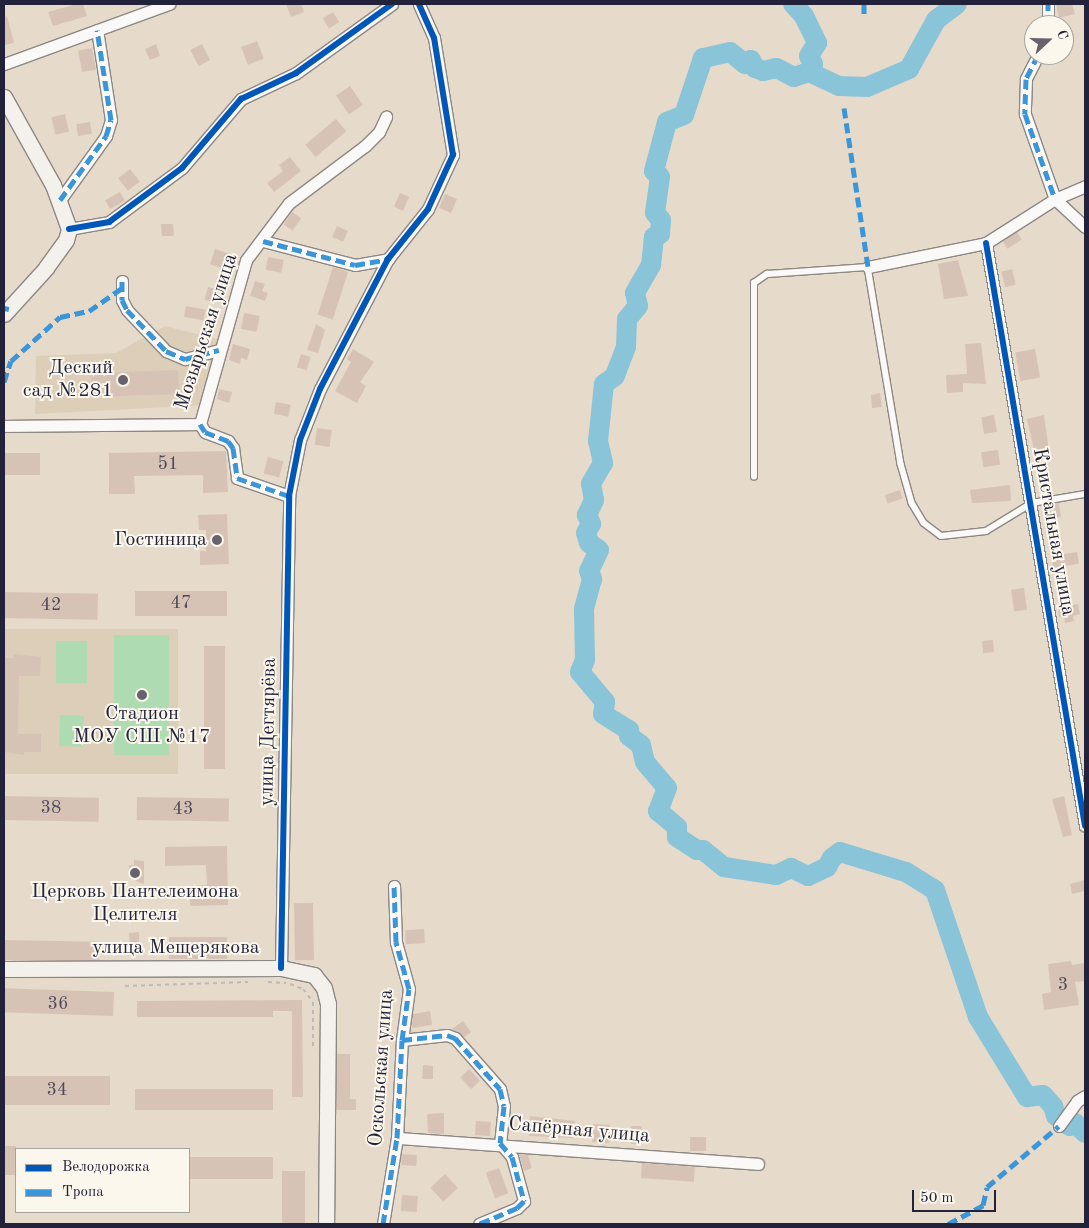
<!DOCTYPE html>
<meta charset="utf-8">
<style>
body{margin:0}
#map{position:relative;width:1089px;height:1228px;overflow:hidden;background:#e6daca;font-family:"Old Standard TT",serif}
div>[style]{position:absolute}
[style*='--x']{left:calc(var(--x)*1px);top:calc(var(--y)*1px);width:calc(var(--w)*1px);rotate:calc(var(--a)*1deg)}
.built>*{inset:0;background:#ddceb9;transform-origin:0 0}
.green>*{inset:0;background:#afdbb3;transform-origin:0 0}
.river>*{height:20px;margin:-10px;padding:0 10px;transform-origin:10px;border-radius:10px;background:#89c4d9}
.building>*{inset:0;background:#d7c3b5;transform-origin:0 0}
.path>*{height:2px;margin-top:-1px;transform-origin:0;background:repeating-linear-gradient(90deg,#bcbab9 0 4px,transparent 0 8px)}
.roads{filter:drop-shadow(1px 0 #8d8783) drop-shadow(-1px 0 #8d8783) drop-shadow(0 1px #8d8783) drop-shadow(0 -1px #8d8783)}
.lane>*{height:5.5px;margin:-2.75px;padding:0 2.75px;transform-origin:2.75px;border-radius:2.75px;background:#fbf9f7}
.street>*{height:11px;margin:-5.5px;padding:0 5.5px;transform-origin:5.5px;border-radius:5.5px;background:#fbf9f7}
.secondary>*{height:15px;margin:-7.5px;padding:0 7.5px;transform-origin:7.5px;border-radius:7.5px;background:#f4f1ec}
.quiet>*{height:5px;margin-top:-2.5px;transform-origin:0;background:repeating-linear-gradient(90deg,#3b95d9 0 10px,transparent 0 15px)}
.cycleway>*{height:6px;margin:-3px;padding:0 3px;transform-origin:3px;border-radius:3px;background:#0057b8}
.dots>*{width:14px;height:14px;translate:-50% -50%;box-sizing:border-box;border:2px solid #fbf7ec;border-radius:50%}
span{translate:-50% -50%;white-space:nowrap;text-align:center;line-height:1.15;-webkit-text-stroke:4px #fbf7ec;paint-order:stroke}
.number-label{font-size:18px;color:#4f4a5a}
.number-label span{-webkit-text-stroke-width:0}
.street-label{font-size:20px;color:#22223b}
.poi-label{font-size:20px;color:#22223b}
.right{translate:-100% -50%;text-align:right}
.frame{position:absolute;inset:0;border:5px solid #22223b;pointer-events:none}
.legend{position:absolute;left:15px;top:1148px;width:175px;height:65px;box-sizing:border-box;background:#fbf7ec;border:1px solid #a4a2a5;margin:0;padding:6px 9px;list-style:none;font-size:15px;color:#22223b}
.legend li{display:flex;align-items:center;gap:10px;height:25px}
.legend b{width:25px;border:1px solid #a4a2a5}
.north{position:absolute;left:1024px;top:15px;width:50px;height:50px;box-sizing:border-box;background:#fbf7ec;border:1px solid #a4a2a5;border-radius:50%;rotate:69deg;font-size:14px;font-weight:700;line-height:20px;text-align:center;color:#22223b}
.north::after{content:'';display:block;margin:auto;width:18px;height:22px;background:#67626d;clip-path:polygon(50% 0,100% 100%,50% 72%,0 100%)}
.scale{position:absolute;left:912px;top:1190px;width:84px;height:22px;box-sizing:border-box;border:2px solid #22223b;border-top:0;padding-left:6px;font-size:15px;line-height:18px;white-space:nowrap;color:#22223b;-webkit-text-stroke:4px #fbf7ec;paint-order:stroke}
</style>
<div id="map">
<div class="built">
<i style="clip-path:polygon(165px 326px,217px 339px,207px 405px,35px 414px,36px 356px,116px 353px)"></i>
<i style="left:4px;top:629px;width:174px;height:145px"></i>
</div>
<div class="green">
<i style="left:114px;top:635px;width:55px;height:120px"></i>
<i style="left:56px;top:641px;width:31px;height:42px"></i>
<i style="left:60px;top:715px;width:24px;height:31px;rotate:2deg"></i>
</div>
<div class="river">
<i style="--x:793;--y:4;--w:16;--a:47"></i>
<i style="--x:804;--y:16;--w:30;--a:64"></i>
<i style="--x:817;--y:43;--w:15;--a:122"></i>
<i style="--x:809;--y:56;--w:9;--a:63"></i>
<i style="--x:813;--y:64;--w:9;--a:117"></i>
<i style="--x:809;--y:72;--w:16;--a:162"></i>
<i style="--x:794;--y:77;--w:20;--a:-153"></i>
<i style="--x:776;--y:68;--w:13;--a:167"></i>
<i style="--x:763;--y:71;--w:9;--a:-159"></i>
<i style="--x:755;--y:68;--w:9;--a:-117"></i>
<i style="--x:751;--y:60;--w:7;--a:146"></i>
<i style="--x:745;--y:64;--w:19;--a:-141"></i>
<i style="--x:730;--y:52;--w:28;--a:167"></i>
<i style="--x:703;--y:58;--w:60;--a:108.4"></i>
<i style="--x:684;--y:115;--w:18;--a:158"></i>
<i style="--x:667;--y:122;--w:51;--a:104.9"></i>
<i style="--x:654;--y:171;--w:8;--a:45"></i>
<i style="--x:660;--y:177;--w:36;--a:98"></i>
<i style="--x:655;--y:213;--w:9;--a:49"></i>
<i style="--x:661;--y:220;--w:14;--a:94"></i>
<i style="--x:660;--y:234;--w:7;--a:153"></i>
<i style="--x:654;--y:237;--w:28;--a:96"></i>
<i style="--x:651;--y:265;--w:32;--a:120"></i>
<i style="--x:635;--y:293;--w:13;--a:77"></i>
<i style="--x:638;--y:306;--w:17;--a:130"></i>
<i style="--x:627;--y:319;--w:28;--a:92"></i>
<i style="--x:626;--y:347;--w:31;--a:111"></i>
<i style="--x:615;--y:376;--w:14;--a:144"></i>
<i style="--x:604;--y:384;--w:57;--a:96"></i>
<i style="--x:598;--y:441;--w:23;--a:77"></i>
<i style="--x:603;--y:463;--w:24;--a:120"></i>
<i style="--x:591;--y:484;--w:16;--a:79"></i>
<i style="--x:594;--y:500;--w:17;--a:115"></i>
<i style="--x:587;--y:515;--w:10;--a:66"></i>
<i style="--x:591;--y:524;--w:10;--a:119"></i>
<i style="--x:586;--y:533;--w:10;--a:73"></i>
<i style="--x:589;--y:543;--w:12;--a:35"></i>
<i style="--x:599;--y:550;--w:23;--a:115"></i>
<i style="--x:589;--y:571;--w:9;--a:69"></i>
<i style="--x:592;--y:579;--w:31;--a:105"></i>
<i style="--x:584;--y:609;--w:51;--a:88.9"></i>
<i style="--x:585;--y:660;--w:13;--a:113"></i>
<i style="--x:580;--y:672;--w:39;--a:50"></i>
<i style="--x:605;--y:702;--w:12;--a:99"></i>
<i style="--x:603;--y:714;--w:31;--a:32"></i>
<i style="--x:629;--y:730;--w:6;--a:90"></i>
<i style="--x:629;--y:736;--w:15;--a:37"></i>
<i style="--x:641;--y:745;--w:17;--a:77"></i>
<i style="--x:645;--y:762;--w:34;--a:50"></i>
<i style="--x:667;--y:788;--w:25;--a:111"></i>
<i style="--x:658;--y:811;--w:25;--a:40"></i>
<i style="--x:677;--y:827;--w:10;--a:90"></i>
<i style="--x:677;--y:837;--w:24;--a:33"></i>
<i style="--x:697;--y:850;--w:6;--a:0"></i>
<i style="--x:703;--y:850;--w:27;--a:39"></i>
<i style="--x:724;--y:867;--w:53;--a:8.7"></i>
<i style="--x:776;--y:875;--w:17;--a:-25"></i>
<i style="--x:791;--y:868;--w:19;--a:25"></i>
<i style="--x:808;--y:876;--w:21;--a:-25"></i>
<i style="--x:827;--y:867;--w:10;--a:-61"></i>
<i style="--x:832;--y:858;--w:10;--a:-37"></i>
<i style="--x:840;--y:852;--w:69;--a:16.9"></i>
<i style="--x:906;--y:872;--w:34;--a:32"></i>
<i style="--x:935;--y:890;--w:134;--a:71.3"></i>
<i style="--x:978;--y:1017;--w:94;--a:58.5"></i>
<i style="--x:1027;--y:1097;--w:16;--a:-7"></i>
<i style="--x:1043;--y:1095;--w:15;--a:48"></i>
<i style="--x:1053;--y:1106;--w:10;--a:73"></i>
<i style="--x:1056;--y:1116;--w:17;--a:36"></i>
<i style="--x:1070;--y:1126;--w:6;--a:-31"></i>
<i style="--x:1075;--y:1123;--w:14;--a:45"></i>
<i style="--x:809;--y:72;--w:33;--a:25"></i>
<i style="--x:839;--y:86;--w:28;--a:2"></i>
<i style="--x:867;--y:87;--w:46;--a:-23.2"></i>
<i style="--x:909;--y:69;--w:56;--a:-61.1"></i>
<i style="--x:936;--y:20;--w:26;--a:-37"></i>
</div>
<div class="building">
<i style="clip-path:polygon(77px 4px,83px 4px,87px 16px,53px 26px,48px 12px)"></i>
<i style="clip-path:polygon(286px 4px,301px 4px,304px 12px,291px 17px)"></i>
<i style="clip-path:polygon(1056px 4px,1072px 4px,1075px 14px,1059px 18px)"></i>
<i style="left:333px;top:12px;width:12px;height:12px;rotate:59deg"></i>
<i style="clip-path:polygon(7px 16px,14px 43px,4px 45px,4px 17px)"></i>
<i style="left:257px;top:41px;width:19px;height:17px;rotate:69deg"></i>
<i style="clip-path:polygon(156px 44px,160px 56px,150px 60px,145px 49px)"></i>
<i style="left:202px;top:44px;width:18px;height:13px;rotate:63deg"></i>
<i style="left:92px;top:48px;width:22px;height:14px;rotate:80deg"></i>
<i style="left:350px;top:86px;width:23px;height:17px;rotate:56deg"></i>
<i style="left:65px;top:114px;width:18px;height:14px;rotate:77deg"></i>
<i style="left:336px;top:119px;width:16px;height:40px;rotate:50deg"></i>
<i style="left:90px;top:122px;width:12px;height:14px;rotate:81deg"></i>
<i style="clip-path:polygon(290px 157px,301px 171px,274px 192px,267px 183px,283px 171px,279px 165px)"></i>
<i style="left:130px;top:169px;width:16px;height:15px;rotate:52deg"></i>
<i style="left:120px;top:192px;width:10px;height:17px;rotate:61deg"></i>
<i style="left:400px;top:193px;width:10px;height:15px;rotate:24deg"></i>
<i style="left:445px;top:194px;width:13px;height:15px;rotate:23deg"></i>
<i style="left:292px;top:212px;width:11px;height:15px;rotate:34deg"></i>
<i style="clip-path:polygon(161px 224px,173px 224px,174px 236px,162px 236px)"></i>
<i style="left:337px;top:226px;width:12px;height:12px;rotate:24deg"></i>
<i style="left:1017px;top:232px;width:9px;height:17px;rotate:58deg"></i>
<i style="left:215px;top:249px;width:16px;height:16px;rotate:18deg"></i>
<i style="left:268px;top:257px;width:16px;height:13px;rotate:11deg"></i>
<i style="clip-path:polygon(958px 260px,968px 296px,944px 299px,938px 264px)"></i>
<i style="left:333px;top:267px;width:16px;height:50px;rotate:18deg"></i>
<i style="left:1012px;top:269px;width:16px;height:11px;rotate:76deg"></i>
<i style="clip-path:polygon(255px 281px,265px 284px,262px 291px,268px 293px,265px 301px,250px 296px)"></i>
<i style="left:208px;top:287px;width:11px;height:13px;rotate:15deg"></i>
<i style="left:186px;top:306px;width:20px;height:11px;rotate:11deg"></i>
<i style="left:244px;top:313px;width:16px;height:16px;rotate:11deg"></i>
<i style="clip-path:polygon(316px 324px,325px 330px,318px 353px,307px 350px)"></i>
<i style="clip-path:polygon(981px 343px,986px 384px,963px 383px,963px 392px,947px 393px,946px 375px,967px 374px,965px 344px)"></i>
<i style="clip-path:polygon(233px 344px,250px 349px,247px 360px,241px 358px,240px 364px,229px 360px)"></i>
<i style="clip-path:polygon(353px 349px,374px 362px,360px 382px,366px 386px,357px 403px,335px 391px,351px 362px,347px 359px)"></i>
<i style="left:1035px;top:349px;width:29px;height:20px;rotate:80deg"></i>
<i style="left:301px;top:354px;width:10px;height:14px;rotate:17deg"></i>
<i style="left:178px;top:370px;width:24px;height:87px;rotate:88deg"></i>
<i style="clip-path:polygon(219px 389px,232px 392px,229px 403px,217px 399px)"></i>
<i style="clip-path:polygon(880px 393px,882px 407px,872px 408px,871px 395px)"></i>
<i style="left:276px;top:402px;width:15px;height:12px;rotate:11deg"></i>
<i style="left:994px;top:415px;width:17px;height:13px;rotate:80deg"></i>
<i style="clip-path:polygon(1044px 415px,1049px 451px,1035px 454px,1027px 419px)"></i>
<i style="left:317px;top:428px;width:15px;height:17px;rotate:8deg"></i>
<i style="left:998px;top:450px;width:15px;height:17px;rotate:82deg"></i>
<i style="clip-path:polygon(226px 451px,228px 492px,203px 493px,203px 475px,134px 476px,135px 494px,109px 494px,109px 453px)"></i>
<i style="left:4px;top:453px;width:36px;height:22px"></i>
<i style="left:268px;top:457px;width:16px;height:17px;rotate:15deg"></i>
<i style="clip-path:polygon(1010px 485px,1011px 501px,972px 503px,970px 490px)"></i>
<i style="left:900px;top:490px;width:9px;height:16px;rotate:72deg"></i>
<i style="left:1059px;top:503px;width:14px;height:15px;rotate:82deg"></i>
<i style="clip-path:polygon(227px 514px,229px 564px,200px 565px,200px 551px,206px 551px,206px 530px,199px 530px,198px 515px)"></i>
<i style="left:1077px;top:552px;width:12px;height:26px;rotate:81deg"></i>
<i style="left:1024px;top:588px;width:22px;height:13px;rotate:82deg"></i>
<i style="left:135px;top:591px;width:92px;height:25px"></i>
<i style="left:4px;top:592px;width:94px;height:26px;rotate:1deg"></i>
<i style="clip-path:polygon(1078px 604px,1080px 614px,1073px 616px,1074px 621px,1065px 623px,1064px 616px,1059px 617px,1058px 607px)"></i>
<i style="left:993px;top:640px;width:12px;height:11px;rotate:85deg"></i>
<i style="left:204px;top:646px;width:21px;height:123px"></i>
<i style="clip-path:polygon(14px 654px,41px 657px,40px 676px,19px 676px,18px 734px,41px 734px,41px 752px,24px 752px,24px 755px,4px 752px,4px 658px,14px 658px)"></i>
<i style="left:4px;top:796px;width:95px;height:24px;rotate:1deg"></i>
<i style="clip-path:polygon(1064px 796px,1072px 835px,1063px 837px,1052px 799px)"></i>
<i style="left:137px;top:797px;width:92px;height:23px;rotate:1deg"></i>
<i style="clip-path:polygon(227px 846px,228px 905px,190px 906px,190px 886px,207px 885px,206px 865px,165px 866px,165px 847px)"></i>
<i style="clip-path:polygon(134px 860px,144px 861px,144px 884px,136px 881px,134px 875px,128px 876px,129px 865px,134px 865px)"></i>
<i style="clip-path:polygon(1085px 880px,1085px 891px,1072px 894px,1070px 884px)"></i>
<i style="left:313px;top:903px;width:57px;height:19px;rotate:89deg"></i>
<i style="left:424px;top:929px;width:14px;height:19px;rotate:86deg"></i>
<i style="clip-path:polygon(139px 932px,139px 947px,130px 947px,129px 933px)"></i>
<i style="left:169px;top:937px;width:58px;height:22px"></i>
<i style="left:4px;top:940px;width:95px;height:20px;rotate:1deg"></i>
<i style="clip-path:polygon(1071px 961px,1072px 965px,1085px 963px,1085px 981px,1075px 982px,1079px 1005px,1044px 1010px,1042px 994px,1051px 992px,1048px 964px)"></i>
<i style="left:114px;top:992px;width:24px;height:110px;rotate:92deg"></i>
<i style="clip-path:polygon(302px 1000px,303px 1097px,292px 1097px,292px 1011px,273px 1011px,273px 1017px,137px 1017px,137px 1001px)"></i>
<i style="clip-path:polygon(430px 1011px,432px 1025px,412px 1028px,413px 1014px)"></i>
<i style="clip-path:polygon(463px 1021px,471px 1032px,464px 1037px,452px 1029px)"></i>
<i style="clip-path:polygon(337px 1054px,350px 1054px,350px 1099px,356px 1099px,356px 1110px,336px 1110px)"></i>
<i style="clip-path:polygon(423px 1065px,433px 1066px,433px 1079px,422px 1079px)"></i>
<i style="left:469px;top:1069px;width:16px;height:12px;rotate:47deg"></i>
<i style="left:4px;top:1076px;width:106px;height:29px"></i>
<i style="left:135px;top:1089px;width:138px;height:21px"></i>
<i style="clip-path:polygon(444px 1113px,444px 1134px,428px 1133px,427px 1114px)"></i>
<i style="clip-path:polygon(530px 1116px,575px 1121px,573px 1138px,529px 1136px)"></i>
<i style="left:476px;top:1121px;width:15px;height:14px;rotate:4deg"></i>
<i style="left:593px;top:1124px;width:17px;height:18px;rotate:3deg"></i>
<i style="left:631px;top:1126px;width:11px;height:18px"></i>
<i style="left:690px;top:1137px;width:16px;height:14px"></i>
<i style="left:4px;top:1146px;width:12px;height:29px"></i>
<i style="left:402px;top:1154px;width:15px;height:11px;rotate:4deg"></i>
<i style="clip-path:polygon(519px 1154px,528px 1155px,532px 1168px,524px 1171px)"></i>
<i style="left:189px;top:1157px;width:84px;height:22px"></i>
<i style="left:642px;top:1163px;width:53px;height:15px;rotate:4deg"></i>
<i style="left:499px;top:1168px;width:27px;height:14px;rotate:70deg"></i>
<i style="left:282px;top:1171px;width:23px;height:53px"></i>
<i style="left:445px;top:1174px;width:19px;height:20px;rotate:47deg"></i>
<i style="left:402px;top:1195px;width:16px;height:16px;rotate:4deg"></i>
</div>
<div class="path">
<i style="--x:268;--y:982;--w:18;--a:3"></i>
<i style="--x:290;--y:984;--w:14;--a:21"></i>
<i style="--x:303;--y:989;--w:16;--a:52"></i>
<i style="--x:313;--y:1002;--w:47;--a:90"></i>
<i style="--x:125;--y:986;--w:123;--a:-1.9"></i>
</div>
<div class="roads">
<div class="lane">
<i style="--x:754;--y:477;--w:194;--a:-90"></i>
<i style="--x:754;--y:283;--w:16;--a:-35"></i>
<i style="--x:767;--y:274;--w:101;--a:-4"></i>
<i style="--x:868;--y:267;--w:200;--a:80.5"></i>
<i style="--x:901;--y:464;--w:41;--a:74.2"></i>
<i style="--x:912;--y:503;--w:23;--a:59"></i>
<i style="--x:924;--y:523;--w:21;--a:37"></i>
<i style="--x:941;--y:536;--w:45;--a:-6.3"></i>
<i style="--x:986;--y:531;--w:54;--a:-31.3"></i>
<i style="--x:1032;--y:503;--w:54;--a:-9.6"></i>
</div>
<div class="street">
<i style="--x:1048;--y:25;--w:21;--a:-90"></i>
<i style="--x:1038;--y:55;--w:27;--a:117"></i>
<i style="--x:1026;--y:79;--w:35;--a:92"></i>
<i style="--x:1025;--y:114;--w:90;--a:70.6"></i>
<i style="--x:1055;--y:199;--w:41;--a:43"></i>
<i style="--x:4;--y:64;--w:176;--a:-20"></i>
<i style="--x:60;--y:200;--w:79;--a:-54.3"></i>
<i style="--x:106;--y:136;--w:17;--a:-73"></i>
<i style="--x:111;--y:120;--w:91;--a:-98.8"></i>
<i style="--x:69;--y:229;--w:41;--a:-9.9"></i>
<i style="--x:109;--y:222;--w:91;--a:-36.5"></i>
<i style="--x:182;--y:168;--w:91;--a:-49.5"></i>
<i style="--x:241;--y:99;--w:61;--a:-25.3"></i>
<i style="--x:296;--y:73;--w:118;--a:-35.7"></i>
<i style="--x:263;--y:241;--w:95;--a:14.6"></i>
<i style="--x:355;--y:265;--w:34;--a:-10"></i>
<i style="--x:986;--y:243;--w:591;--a:80.36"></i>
<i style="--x:868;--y:267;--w:120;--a:-11.5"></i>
<i style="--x:986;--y:243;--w:82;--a:-32.5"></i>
<i style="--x:1055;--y:199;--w:33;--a:-23"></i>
<i style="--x:122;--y:281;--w:19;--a:90"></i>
<i style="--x:122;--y:300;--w:11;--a:63"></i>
<i style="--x:127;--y:310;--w:57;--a:46.4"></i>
<i style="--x:166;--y:351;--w:21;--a:23"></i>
<i style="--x:185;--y:359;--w:35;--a:-15"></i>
<i style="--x:200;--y:424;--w:9;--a:58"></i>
<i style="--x:205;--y:432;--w:25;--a:21"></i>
<i style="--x:228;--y:441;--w:9;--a:54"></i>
<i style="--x:233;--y:448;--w:30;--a:82"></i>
<i style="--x:237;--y:478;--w:55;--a:19.1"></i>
<i style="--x:4;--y:426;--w:196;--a:-0.6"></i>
<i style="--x:200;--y:424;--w:170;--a:-74.3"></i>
<i style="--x:246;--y:260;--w:71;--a:-53"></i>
<i style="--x:289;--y:203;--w:95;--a:-36.9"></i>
<i style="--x:365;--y:146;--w:20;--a:-45"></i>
<i style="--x:379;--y:132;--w:17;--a:-65"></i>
<i style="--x:281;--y:968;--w:472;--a:-89"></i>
<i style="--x:289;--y:496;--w:57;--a:-78.9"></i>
<i style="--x:300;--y:440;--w:55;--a:-68.6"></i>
<i style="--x:320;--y:389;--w:147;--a:-62.4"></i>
<i style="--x:388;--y:259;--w:64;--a:-51.3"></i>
<i style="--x:428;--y:209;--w:60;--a:-65.2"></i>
<i style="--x:453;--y:155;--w:119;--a:-99.2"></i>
<i style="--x:434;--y:38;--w:37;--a:-114"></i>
<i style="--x:402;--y:1040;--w:45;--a:-6.3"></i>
<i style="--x:447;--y:1035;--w:9;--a:21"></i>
<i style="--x:455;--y:1038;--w:68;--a:48.6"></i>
<i style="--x:500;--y:1089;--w:17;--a:77"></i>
<i style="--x:504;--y:1106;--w:37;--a:96"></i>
<i style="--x:500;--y:1143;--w:18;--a:49"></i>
<i style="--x:512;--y:1157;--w:46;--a:74.7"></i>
<i style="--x:524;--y:1201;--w:10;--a:135"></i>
<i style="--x:517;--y:1208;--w:41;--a:157.2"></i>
<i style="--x:1059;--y:1126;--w:31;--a:-54"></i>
<i style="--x:1077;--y:1101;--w:9;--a:-32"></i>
<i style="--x:397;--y:1138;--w:362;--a:4.1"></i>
<i style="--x:383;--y:1224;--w:87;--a:-80.8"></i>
<i style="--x:397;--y:1138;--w:98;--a:-87.1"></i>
<i style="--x:402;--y:1040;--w:51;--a:-82.2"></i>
<i style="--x:409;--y:989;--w:49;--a:-105.5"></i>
<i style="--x:396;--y:942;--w:56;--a:-92"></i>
</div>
<div class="secondary">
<i style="--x:4;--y:97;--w:101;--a:60.9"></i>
<i style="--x:53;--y:185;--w:47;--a:70"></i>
<i style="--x:69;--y:229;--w:11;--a:105"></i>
<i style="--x:66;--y:240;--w:34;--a:126"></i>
<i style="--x:46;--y:268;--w:62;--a:132.4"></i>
<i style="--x:4;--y:969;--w:277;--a:-0.2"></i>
<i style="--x:281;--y:968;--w:34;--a:12"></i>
<i style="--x:314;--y:975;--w:16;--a:52"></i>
<i style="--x:324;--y:988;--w:16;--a:76"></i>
<i style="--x:328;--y:1004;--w:220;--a:90.5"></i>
</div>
</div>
<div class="quiet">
<i style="--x:864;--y:4;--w:11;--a:90"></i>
<i style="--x:1048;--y:25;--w:21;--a:-90"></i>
<i style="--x:1038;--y:55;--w:27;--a:117"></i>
<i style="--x:1026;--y:79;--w:35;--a:92"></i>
<i style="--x:1025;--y:114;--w:90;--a:70.6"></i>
<i style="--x:844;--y:108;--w:161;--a:81.4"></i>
<i style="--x:60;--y:200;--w:79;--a:-54.3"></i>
<i style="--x:106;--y:136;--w:17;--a:-73"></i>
<i style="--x:111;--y:120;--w:91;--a:-98.8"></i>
<i style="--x:263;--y:241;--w:95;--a:14.6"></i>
<i style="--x:355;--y:265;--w:34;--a:-10"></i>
<i style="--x:122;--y:281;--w:19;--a:90"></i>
<i style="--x:122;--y:300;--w:11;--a:63"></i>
<i style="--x:127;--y:310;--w:57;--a:46.4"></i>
<i style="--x:166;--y:351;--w:21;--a:23"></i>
<i style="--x:185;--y:359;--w:35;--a:-15"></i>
<i style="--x:4;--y:308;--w:5;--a:11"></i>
<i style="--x:4;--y:382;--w:22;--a:-72"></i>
<i style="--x:11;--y:361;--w:66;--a:-41.9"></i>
<i style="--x:60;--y:317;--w:30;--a:-12"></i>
<i style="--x:89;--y:311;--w:40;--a:-34.9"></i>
<i style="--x:200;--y:424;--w:9;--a:58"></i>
<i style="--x:205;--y:432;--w:25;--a:21"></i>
<i style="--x:228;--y:441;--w:9;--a:54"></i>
<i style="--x:233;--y:448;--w:30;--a:82"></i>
<i style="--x:237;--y:478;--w:55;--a:19.1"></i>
<i style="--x:402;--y:1040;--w:45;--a:-6.3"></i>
<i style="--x:447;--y:1035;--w:9;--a:21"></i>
<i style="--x:455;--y:1038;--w:68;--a:48.6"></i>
<i style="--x:500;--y:1089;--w:17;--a:77"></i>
<i style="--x:504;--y:1106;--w:37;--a:96"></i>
<i style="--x:500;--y:1143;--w:18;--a:49"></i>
<i style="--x:512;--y:1157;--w:46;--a:74.7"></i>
<i style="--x:524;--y:1201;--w:10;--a:135"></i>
<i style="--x:517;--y:1208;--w:41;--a:157.2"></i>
<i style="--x:383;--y:1224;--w:87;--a:-80.8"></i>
<i style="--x:397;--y:1138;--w:98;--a:-87.1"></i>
<i style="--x:402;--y:1040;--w:51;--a:-82.2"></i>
<i style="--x:409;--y:989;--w:49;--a:-105.5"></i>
<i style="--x:396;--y:942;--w:56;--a:-92"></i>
<i style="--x:948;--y:1224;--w:40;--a:-28"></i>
<i style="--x:983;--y:1205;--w:18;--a:-77"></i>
<i style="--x:987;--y:1187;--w:94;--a:-40.3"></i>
</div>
<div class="cycleway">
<i style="--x:69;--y:229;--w:41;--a:-9.9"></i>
<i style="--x:109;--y:222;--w:91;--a:-36.5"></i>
<i style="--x:182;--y:168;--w:91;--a:-49.5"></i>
<i style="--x:241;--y:99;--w:61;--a:-25.3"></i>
<i style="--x:296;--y:73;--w:118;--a:-35.7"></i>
<i style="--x:986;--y:243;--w:591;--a:80.36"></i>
<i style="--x:281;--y:968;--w:472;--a:-89"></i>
<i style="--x:289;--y:496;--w:57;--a:-78.9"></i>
<i style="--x:300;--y:440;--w:55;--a:-68.6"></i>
<i style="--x:320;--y:389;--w:147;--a:-62.4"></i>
<i style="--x:388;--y:259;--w:64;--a:-51.3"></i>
<i style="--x:428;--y:209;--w:60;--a:-65.2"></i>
<i style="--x:453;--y:155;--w:119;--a:-99.2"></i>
<i style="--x:434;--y:38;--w:37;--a:-114"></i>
</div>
<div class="dots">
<i style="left:123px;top:380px;background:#67626d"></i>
<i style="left:217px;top:540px;background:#67626d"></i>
<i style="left:142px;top:695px;background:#67626d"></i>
<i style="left:135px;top:873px;background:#67626d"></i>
</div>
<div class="number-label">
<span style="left:168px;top:464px">51</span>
<span style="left:181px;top:603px">47</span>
<span style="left:51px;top:605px">42</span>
<span style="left:51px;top:808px">38</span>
<span style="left:183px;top:809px">43</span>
<span style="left:1063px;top:985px">3</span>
<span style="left:58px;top:1004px">36</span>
<span style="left:57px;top:1090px">34</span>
</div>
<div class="street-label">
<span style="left:207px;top:332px;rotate:-72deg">Мозырьская улица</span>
<span style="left:1053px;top:532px;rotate:80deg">Кристальная улица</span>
<span style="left:269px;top:732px;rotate:-89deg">улица Дегтярёва</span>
<span style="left:176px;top:948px">улица Мещерякова</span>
<span style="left:382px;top:1068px;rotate:-86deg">Оскольская улица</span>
<span style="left:579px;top:1131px;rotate:5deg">Сапёрная улица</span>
</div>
<div class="poi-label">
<span class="right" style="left:113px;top:380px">Деский<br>сад №281</span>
<span class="right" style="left:207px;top:540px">Гостиница</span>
<span style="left:142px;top:726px">Стадион<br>МОУ СШ №17</span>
<span style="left:135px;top:904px">Церковь Пантелеимона<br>Целителя</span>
</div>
<div class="frame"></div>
<ul class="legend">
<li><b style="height:6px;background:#0057b8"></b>Велодорожка</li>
<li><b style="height:6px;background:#3b95d9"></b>Тропа</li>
</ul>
<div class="north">С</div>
<div class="scale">50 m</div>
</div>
